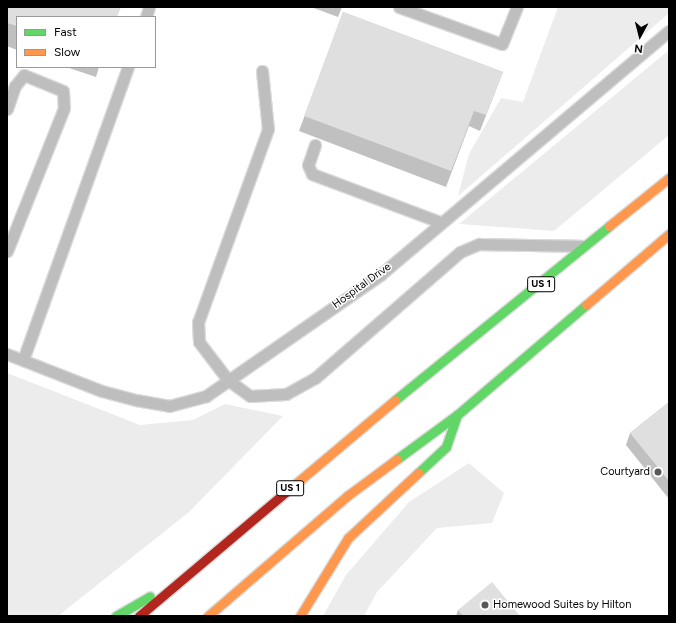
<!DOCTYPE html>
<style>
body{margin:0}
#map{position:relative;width:676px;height:623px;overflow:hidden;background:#fff;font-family:Figtree,sans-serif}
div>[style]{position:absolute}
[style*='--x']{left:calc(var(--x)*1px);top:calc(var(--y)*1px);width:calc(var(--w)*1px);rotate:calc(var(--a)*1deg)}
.green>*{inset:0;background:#ececec}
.roads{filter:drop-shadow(1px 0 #dbdbdb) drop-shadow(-1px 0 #dbdbdb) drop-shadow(0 1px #dbdbdb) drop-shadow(0 -1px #dbdbdb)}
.lane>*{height:11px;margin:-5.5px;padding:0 5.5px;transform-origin:5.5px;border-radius:5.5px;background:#bebebe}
.fast>*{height:9px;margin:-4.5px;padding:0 4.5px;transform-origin:4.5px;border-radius:4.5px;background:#63d668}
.slow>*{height:9px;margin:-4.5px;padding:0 4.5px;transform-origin:4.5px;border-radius:4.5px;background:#ff974d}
.jam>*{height:9px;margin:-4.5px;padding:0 4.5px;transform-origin:4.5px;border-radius:4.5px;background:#b3261e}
.wall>*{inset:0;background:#c0c0c0}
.building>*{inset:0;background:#dfdfdf}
.dots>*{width:11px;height:11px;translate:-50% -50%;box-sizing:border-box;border:2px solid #fff;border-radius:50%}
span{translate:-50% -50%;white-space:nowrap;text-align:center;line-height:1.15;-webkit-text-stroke:3px #fff;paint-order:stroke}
.shield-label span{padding:1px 3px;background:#fff;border:1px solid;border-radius:3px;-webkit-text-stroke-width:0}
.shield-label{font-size:10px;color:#000;font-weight:700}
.street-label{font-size:11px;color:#000}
.poi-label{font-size:11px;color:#000}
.right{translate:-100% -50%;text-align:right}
.left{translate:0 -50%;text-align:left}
.frame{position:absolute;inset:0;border:8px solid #000;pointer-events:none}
.legend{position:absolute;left:16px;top:16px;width:140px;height:52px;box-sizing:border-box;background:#fff;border:1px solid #999;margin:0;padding:5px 7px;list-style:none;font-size:12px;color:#000}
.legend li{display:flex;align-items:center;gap:8px;height:20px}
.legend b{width:20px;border:1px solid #999}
.north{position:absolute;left:620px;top:16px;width:40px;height:40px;-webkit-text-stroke:3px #fff;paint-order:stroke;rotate:187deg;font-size:11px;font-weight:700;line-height:16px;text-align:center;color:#000}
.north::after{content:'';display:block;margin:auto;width:14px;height:18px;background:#000;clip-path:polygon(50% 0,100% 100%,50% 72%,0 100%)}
</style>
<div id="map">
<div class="green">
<i style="clip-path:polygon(558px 7px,669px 7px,669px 13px,458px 196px,469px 154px,501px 98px,523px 102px)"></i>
<i style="clip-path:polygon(669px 50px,669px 135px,554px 231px,459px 224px)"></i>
<i style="clip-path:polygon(7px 373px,140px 425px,193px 420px,225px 404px,283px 416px,189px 512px,58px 616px,7px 616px)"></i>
<i style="clip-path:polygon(469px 463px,504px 493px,492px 523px,437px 528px,377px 592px,364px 616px,323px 616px,346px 575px,409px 502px)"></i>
</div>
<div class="roads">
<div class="lane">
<i style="--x:399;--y:7;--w:109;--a:19.8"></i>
<i style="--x:502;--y:44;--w:40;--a:-68"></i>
<i style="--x:146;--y:17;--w:10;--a:-73"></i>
<i style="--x:262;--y:71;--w:58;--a:84.1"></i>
<i style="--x:268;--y:129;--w:205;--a:109.9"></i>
<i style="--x:198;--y:322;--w:20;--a:87"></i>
<i style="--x:199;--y:342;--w:48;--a:52.7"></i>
<i style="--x:228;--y:380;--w:27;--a:36"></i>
<i style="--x:250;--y:396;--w:36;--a:-3"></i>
<i style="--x:286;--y:394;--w:33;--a:-29"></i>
<i style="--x:315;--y:378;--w:192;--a:-41"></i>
<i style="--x:460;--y:252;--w:21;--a:-23"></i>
<i style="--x:479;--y:244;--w:103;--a:1.1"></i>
<i style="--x:7;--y:109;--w:24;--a:-71"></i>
<i style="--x:15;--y:86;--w:14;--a:-51"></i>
<i style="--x:24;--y:75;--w:42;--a:22.3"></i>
<i style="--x:63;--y:91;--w:17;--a:87"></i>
<i style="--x:64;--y:108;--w:154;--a:111.7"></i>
<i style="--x:315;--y:145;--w:21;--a:109"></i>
<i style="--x:308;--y:165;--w:10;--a:66"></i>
<i style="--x:312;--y:174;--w:137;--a:20.6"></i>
<i style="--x:7;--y:354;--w:102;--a:21.3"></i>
<i style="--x:102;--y:391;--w:35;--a:15"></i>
<i style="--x:136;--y:400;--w:34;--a:10"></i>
<i style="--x:169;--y:406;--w:38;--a:-15"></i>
<i style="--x:206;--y:396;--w:212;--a:-34.8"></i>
<i style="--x:380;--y:275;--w:378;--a:-40.2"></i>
<i style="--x:23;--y:360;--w:311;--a:-70.3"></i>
</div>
<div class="fast">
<i style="--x:395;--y:400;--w:276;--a:-39.1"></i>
<i style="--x:397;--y:459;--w:74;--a:-36.3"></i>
<i style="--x:457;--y:415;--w:170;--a:-40.5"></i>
<i style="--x:418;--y:473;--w:38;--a:-43"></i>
<i style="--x:446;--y:447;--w:34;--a:-71"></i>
<i style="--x:116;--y:616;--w:39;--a:-30"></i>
</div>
<div class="slow">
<i style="--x:609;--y:226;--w:77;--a:-38.7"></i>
<i style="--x:586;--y:305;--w:109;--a:-40.5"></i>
<i style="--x:287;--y:491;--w:141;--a:-40.1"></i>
<i style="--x:208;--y:616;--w:184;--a:-40.8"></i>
<i style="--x:347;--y:496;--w:62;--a:-36.5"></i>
<i style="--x:300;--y:616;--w:92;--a:-58.4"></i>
<i style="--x:348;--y:538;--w:96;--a:-42.9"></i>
</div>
<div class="jam">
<i style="--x:139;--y:616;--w:194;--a:-40.2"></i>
</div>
</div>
<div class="wall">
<i style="clip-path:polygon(7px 7px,17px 17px,17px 50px,7px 46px)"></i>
<i style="clip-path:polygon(311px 7px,342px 7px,338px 17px)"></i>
<i style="clip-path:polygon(343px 12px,503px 72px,480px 131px,469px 126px,446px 187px,299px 131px)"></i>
<i style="clip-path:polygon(66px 67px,99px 67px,96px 77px)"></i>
<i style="clip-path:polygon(669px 402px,669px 499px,626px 445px,630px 433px)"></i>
<i style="clip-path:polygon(458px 610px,520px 616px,456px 616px)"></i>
</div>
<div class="building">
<i style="clip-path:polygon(7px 7px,121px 7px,117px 17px,17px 17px,17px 26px,7px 23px)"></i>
<i style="clip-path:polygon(343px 12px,503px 72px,486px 115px,474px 111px,451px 171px,304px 116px)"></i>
<i style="clip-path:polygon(669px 402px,669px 481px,630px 433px)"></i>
<i style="clip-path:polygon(492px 582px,520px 616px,463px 616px,458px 610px)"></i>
</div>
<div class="dots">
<i style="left:658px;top:472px;background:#595959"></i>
<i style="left:485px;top:605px;background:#595959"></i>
</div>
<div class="shield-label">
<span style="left:541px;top:284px">US 1</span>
<span style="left:290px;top:488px">US 1</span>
</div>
<div class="street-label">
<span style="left:362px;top:286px;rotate:-36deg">Hospital Drive</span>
</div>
<div class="poi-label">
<span class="right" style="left:650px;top:472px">Courtyard</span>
<span class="left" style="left:493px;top:605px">Homewood Suites by Hilton</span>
</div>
<div class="frame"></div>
<ul class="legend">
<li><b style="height:5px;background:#63d668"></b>Fast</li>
<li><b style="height:5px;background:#ff974d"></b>Slow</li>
</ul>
<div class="north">N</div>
</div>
